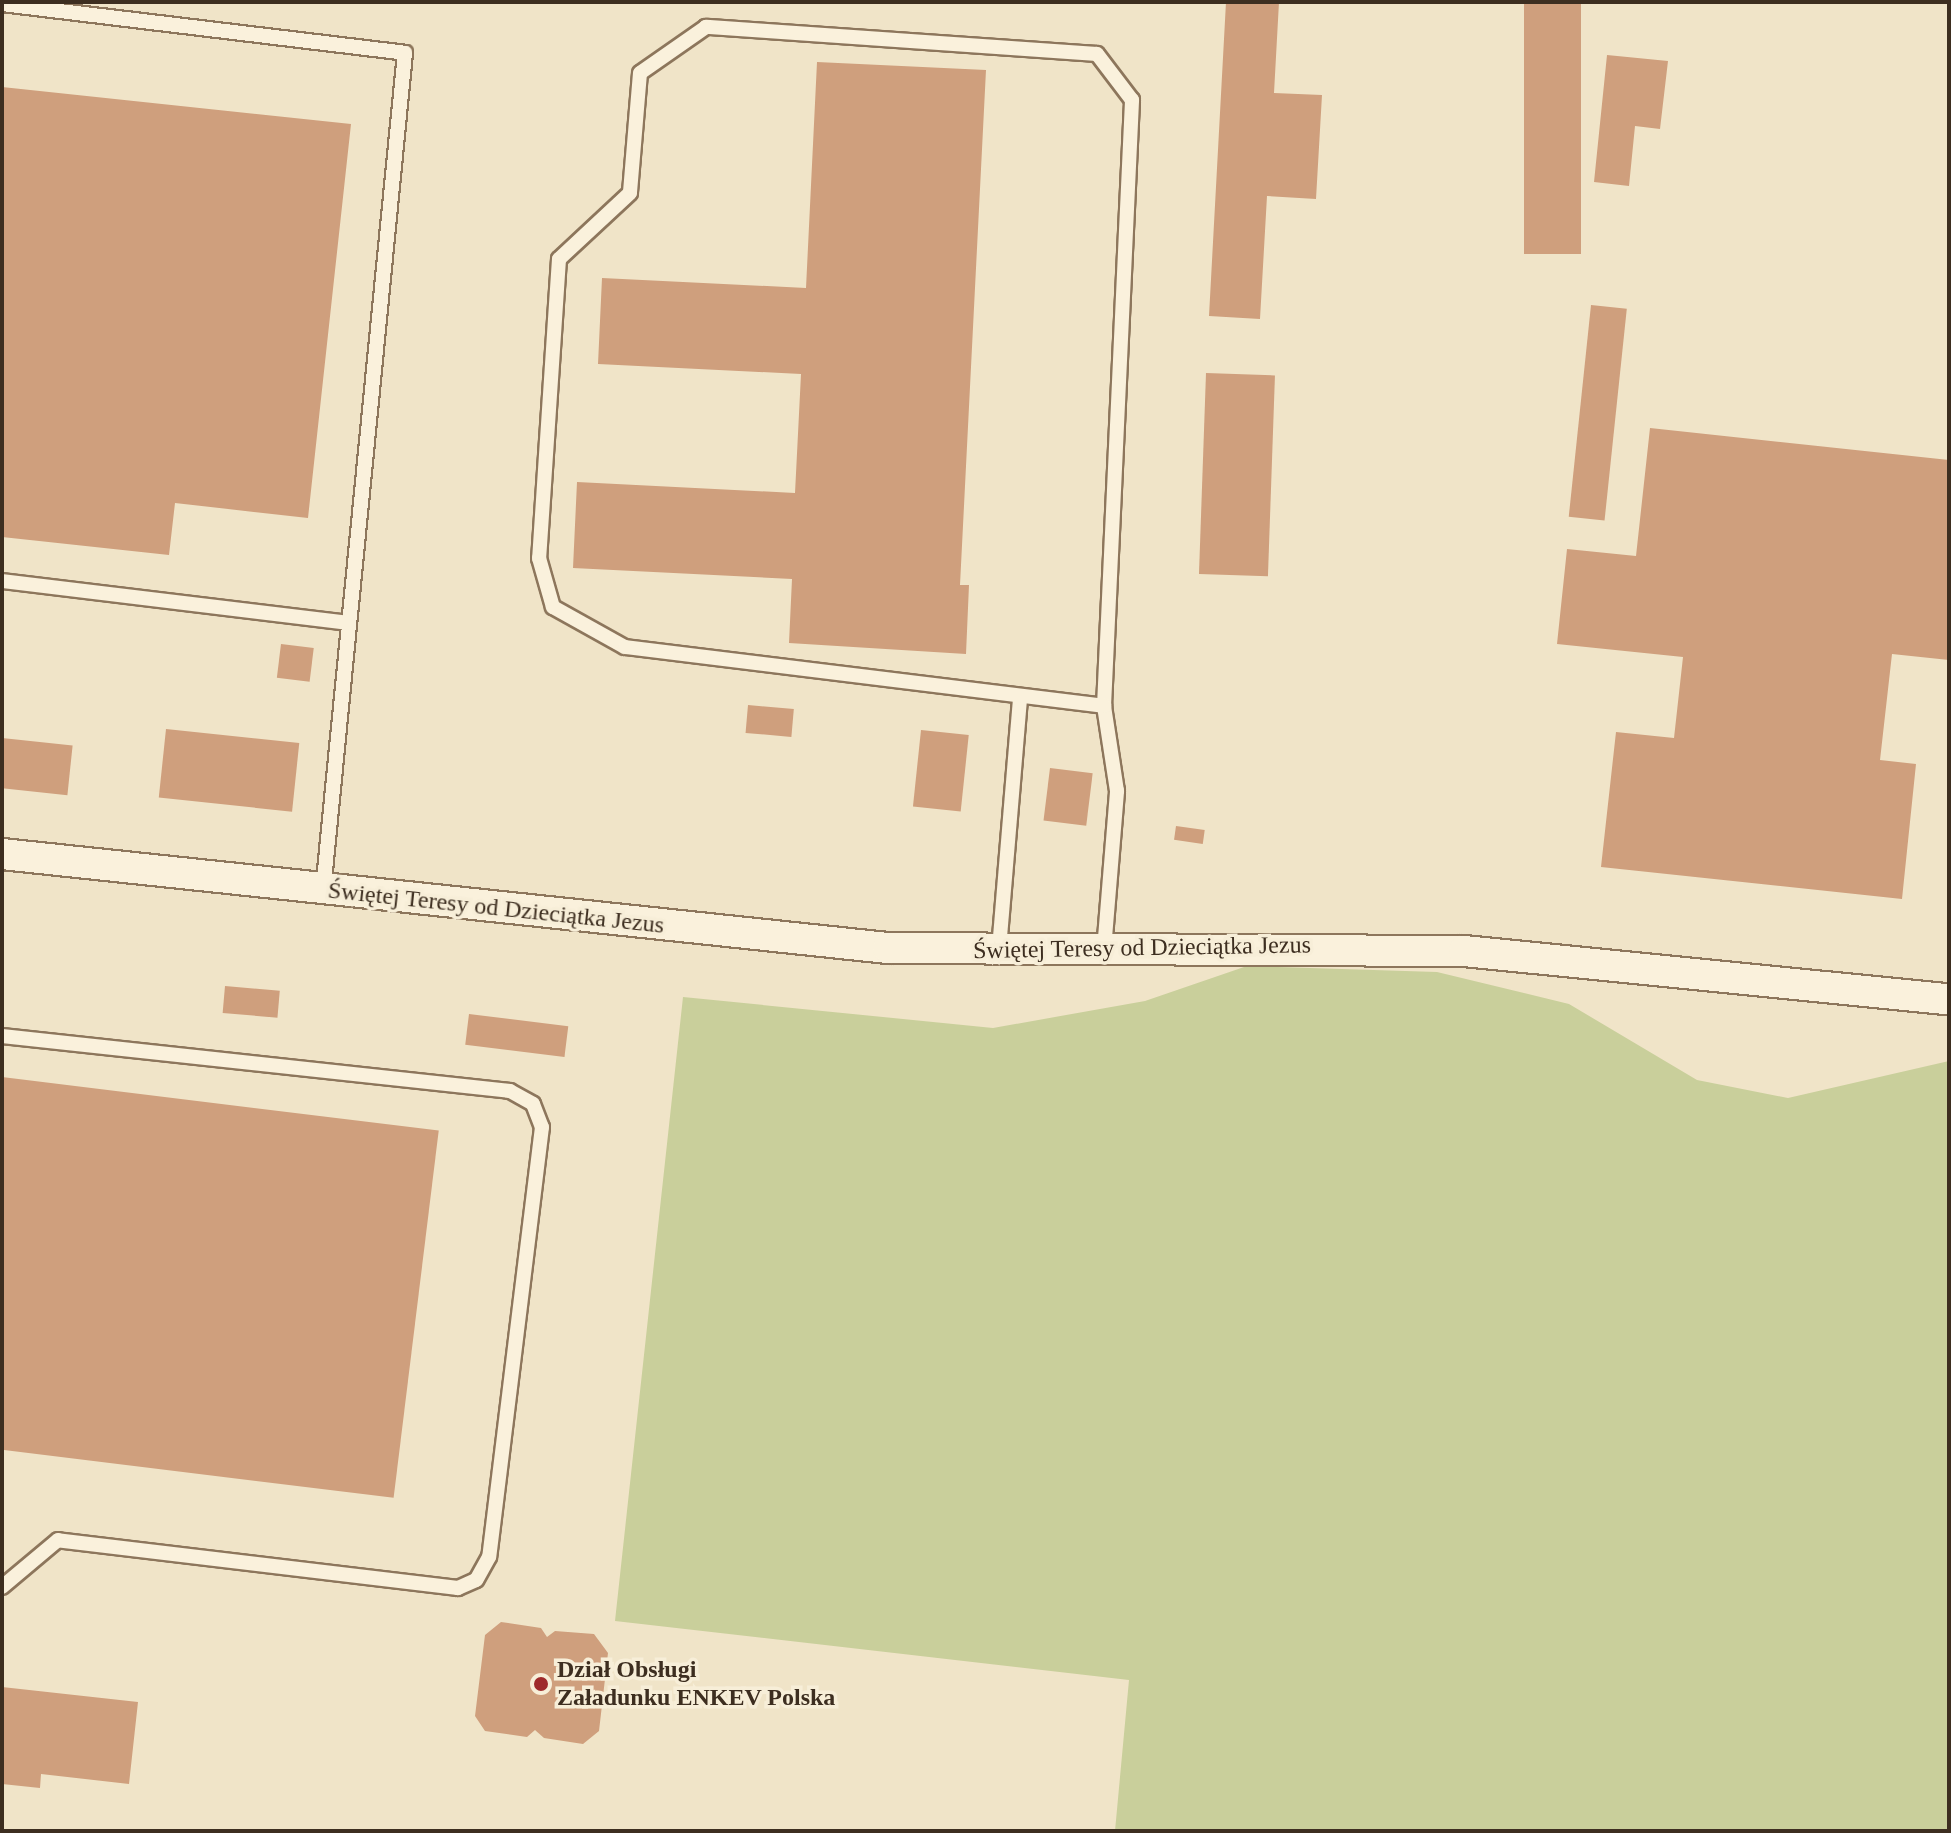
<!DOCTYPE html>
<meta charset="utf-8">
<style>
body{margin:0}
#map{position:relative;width:1951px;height:1833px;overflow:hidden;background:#f0e4c8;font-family:Georgia,serif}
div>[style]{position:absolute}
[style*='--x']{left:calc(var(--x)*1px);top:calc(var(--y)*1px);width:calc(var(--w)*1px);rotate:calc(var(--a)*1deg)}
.green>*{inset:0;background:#c9cf9b}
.building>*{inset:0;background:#cf9f7d;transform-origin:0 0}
.roads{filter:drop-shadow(2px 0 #8d765c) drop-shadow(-2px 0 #8d765c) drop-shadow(0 2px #8d765c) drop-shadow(0 -2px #8d765c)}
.service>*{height:14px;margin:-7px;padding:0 7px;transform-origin:7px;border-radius:7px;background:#faf1dc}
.minor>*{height:30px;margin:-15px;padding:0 15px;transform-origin:15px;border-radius:15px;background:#faf1dc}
.dots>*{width:22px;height:22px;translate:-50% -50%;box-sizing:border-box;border:4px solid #f7eed8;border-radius:50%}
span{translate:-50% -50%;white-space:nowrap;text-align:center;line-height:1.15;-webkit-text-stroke:7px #f7eed8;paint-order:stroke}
.street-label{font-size:24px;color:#3d2e20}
.poi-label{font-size:24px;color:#3d2e20;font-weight:700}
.left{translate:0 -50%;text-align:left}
.frame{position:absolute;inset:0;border:4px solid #3d2e20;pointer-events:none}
</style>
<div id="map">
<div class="green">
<i style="clip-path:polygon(1247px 966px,1437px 972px,1569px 1004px,1697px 1080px,1788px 1098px,1949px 1061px,1949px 1831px,1115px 1831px,1129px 1680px,615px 1621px,683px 997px,993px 1028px,1145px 1001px)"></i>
</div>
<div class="building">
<i style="clip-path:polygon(1226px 2px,1279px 2px,1274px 93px,1322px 95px,1316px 199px,1267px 196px,1260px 319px,1209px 316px)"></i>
<i style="left:1524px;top:2px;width:57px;height:252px"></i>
<i style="clip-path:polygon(1607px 55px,1668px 61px,1660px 129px,1635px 126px,1629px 186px,1594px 182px)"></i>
<i style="clip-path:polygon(817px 62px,986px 70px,960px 585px,969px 585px,966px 654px,789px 643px,792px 579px,573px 568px,577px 482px,795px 493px,801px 374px,598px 364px,602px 278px,806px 288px)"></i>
<i style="clip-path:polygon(2px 87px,351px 124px,308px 518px,175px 503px,169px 555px,2px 537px)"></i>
<i style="left:1591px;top:305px;width:36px;height:213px;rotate:6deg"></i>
<i style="left:1206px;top:373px;width:69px;height:201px;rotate:2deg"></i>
<i style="clip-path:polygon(1650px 428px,1949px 460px,1949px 660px,1892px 654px,1880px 760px,1916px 764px,1902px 899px,1601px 867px,1616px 732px,1674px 738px,1683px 657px,1557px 644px,1567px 549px,1636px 556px)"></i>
<i style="left:281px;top:644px;width:33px;height:34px;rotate:7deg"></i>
<i style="left:748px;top:705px;width:46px;height:28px;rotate:5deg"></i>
<i style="left:166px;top:729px;width:134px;height:69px;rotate:6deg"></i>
<i style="left:921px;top:730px;width:48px;height:77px;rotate:6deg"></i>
<i style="left:2px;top:738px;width:71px;height:50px;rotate:6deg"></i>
<i style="left:1050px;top:768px;width:43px;height:53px;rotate:7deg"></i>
<i style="left:1176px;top:826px;width:29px;height:14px;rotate:8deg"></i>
<i style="left:225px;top:986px;width:55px;height:27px;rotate:5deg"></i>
<i style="left:469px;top:1014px;width:100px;height:31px;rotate:7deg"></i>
<i style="left:2px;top:1077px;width:440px;height:370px;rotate:7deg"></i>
<i style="clip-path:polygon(501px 1622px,541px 1628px,547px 1637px,555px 1631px,594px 1634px,608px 1653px,599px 1731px,583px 1744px,544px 1738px,535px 1730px,527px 1737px,485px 1731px,475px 1716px,485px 1635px)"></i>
<i style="clip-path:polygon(2px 1687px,138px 1702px,129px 1784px,41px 1774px,40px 1788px,2px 1784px)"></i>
</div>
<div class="roads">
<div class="service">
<i style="--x:2;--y:4;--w:406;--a:6.9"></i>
<i style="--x:405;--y:53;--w:842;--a:95.59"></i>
<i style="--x:2;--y:581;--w:349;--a:6.9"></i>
<i style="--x:999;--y:949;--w:251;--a:-85.2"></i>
<i style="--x:1104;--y:950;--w:160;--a:-85.3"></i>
<i style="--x:1117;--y:791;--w:86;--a:-98.7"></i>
<i style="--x:1104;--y:706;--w:607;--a:-87.35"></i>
<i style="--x:1132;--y:100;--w:58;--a:-127.3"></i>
<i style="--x:1097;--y:54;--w:392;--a:-176"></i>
<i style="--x:706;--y:27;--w:80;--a:145.1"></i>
<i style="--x:640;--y:73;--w:120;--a:94.8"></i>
<i style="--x:630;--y:193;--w:97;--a:137.1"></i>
<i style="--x:559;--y:259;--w:300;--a:93.8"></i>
<i style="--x:539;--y:558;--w:51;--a:74.1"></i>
<i style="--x:553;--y:607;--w:82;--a:29.1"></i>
<i style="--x:625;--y:647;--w:483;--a:7"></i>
<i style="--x:2;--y:1036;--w:511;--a:6.18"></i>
<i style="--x:510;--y:1091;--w:26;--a:29"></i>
<i style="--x:533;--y:1104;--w:25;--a:69"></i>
<i style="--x:542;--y:1127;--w:433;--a:97"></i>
<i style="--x:489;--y:1557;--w:26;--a:119"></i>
<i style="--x:476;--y:1580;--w:20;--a:156"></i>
<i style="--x:458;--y:1588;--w:403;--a:-173.2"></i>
<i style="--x:58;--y:1540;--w:73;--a:140"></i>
</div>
<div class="minor">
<i style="--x:2;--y:854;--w:891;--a:6.06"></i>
<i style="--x:888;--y:948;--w:576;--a:0.3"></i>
<i style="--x:1464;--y:951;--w:487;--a:5.7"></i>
</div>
</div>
<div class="dots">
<i style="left:541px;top:1684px;background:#9e2a2b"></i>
</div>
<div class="street-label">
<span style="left:496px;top:908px;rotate:6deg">Świętej Teresy od Dzieciątka Jezus</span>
<span style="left:1142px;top:948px;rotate:-1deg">Świętej Teresy od Dzieciątka Jezus</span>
</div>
<div class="poi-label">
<span class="left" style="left:557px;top:1684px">Dział Obsługi<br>Załadunku ENKEV Polska</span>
</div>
<div class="frame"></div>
</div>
